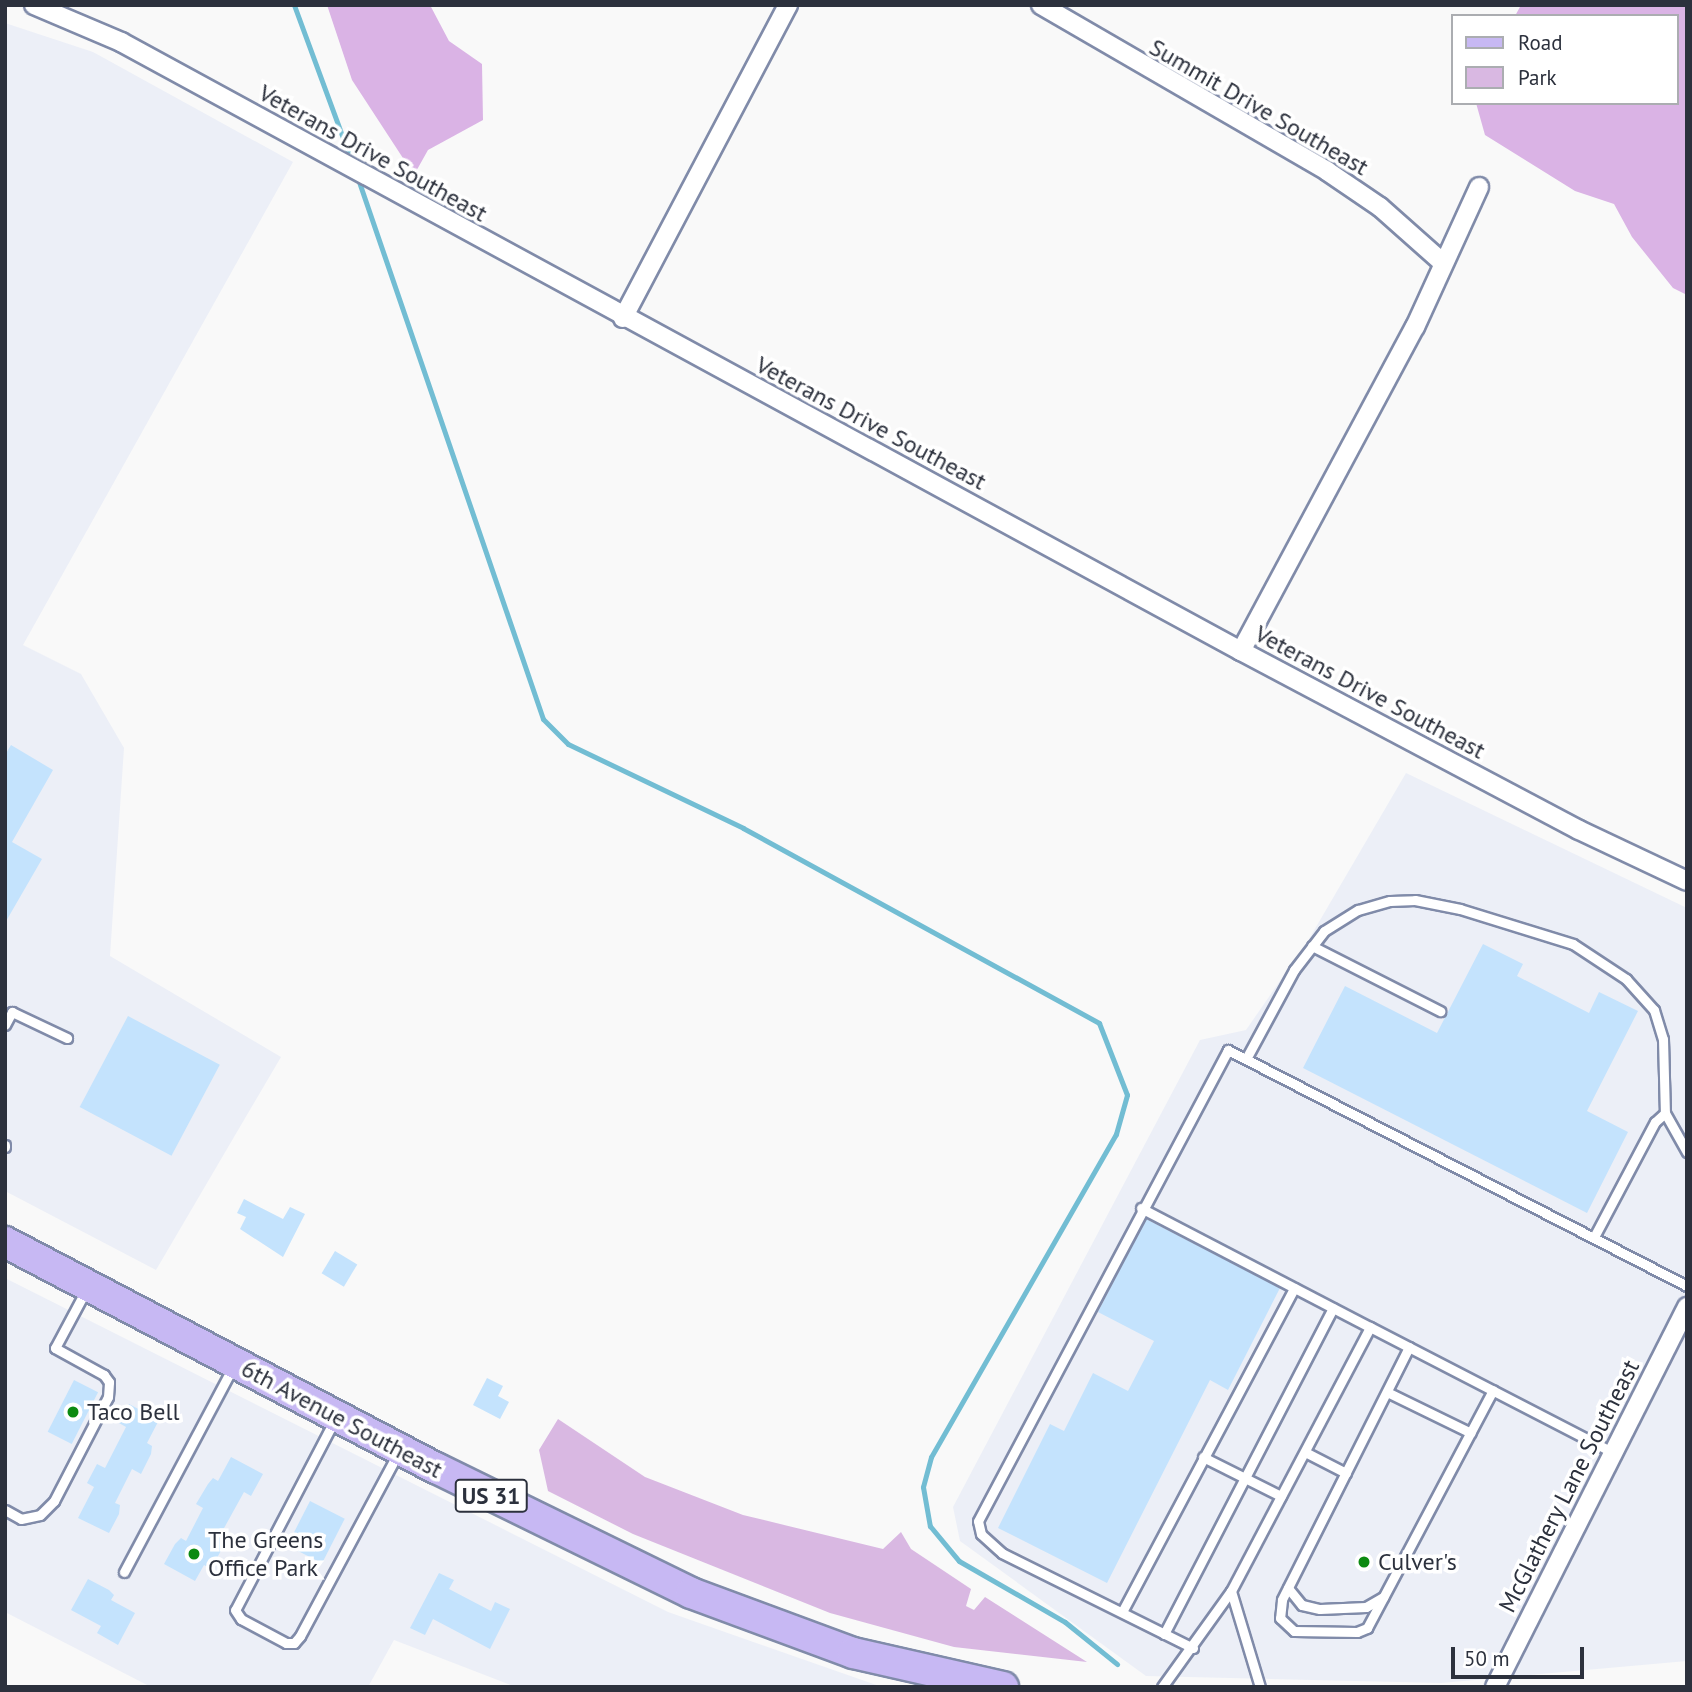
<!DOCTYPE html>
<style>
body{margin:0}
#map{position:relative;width:1692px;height:1692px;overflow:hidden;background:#f9f9f9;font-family:"PT Sans",sans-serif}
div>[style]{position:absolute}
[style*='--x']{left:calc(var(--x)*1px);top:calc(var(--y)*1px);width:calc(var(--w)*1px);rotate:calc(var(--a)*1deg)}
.built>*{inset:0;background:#eceff7}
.green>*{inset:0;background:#d9b8e2}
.forest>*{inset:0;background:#dab3e5}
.stream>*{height:5px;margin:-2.5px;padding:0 2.5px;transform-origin:2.5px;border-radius:2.5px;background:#72bdd3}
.building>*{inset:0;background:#c4e3fd;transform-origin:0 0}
.roads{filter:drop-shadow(2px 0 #808ba9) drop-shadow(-2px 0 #808ba9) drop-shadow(0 2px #808ba9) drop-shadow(0 -2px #808ba9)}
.lane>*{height:9px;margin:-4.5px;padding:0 4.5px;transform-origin:4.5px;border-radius:4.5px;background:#fff}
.street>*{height:18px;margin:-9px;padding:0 9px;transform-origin:9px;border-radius:9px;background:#fff}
.primary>*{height:30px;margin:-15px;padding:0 15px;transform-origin:15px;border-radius:15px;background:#c7b8f3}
.dots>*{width:19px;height:19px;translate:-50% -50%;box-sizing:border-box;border:4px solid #fff;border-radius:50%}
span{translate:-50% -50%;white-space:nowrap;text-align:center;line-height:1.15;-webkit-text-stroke:7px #fff;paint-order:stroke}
.shield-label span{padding:2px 5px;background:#fff;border:2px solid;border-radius:5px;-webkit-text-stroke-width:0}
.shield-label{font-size:23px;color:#2c313d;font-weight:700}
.street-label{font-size:24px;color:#2c313d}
.poi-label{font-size:24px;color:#2c313d}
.left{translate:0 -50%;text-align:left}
.frame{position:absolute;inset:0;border:7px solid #2c313d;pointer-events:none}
.legend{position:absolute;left:1451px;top:14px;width:228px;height:91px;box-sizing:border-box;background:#fff;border:2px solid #abadb1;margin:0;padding:9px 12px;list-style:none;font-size:21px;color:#2c313d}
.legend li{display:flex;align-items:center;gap:14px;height:35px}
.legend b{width:35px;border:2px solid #abadb1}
.scale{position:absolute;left:1451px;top:1647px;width:133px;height:32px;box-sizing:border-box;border:4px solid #2c313d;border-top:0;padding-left:9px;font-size:21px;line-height:24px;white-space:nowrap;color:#2c313d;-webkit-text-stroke:5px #fff;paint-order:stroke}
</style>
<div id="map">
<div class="built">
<i style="clip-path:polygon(5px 23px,93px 52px,293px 162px,23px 645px,81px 674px,124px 748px,110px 956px,281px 1057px,156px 1270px,5px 1191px)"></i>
<i style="clip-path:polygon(1406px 773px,1687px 908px,1687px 1661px,1441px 1683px,1146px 1676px,960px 1541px,953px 1507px,1200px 1040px,1246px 1030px,1309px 939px)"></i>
<i style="clip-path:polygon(5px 1278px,668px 1612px,882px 1687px,516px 1687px,394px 1640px,368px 1687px,151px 1687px,5px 1612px)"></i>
</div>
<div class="green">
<i style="clip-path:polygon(558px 1419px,645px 1477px,743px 1515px,883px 1549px,901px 1532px,911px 1549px,971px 1589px,966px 1606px,974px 1610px,985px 1597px,1087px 1662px,954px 1647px,830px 1613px,633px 1534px,548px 1491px,539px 1450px)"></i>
</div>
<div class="forest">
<i style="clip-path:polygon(327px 5px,430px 5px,449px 41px,482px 64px,483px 120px,428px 150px,414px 175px,352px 80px)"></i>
<i style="clip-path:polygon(1521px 5px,1687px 5px,1687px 295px,1673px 288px,1632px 237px,1614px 204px,1575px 191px,1485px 135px,1476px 103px,1676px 103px,1676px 16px,1515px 16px)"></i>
</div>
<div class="stream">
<i style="--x:294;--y:5;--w:168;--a:69.8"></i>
<i style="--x:357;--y:176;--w:574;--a:71.09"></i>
<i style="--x:543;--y:719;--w:35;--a:45"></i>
<i style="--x:568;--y:744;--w:194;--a:25.6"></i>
<i style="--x:743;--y:828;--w:406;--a:28.7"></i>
<i style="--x:1099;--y:1023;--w:77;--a:68.7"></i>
<i style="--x:1127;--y:1095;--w:41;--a:105.8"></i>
<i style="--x:1116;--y:1134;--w:372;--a:119.8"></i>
<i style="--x:931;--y:1457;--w:31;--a:105"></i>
<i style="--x:923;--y:1487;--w:40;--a:80"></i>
<i style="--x:930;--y:1526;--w:45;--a:50.4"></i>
<i style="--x:959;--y:1561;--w:122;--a:29.9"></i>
<i style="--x:1065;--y:1622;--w:67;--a:38.9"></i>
</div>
<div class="building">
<i style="clip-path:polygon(11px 745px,53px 770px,12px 842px,42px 859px,5px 923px,5px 755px)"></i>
<i style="clip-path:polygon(1483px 944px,1523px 964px,1517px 976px,1589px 1013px,1599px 992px,1638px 1011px,1587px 1111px,1628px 1132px,1587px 1213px,1303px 1068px,1345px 986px,1437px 1033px)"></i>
<i style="left:128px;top:1016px;width:104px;height:103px;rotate:28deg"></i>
<i style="clip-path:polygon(244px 1199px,283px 1219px,290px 1207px,305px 1214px,283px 1257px,240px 1229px,246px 1217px,237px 1213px)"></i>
<i style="clip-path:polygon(1146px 1219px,1280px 1288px,1228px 1390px,1210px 1380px,1107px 1583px,998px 1528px,1050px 1424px,1064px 1431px,1093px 1373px,1128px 1391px,1154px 1341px,1098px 1312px)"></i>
<i style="left:335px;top:1251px;width:26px;height:26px;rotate:31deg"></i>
<i style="clip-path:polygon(487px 1378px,503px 1386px,498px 1396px,509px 1402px,500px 1419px,473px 1405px)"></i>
<i style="left:74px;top:1380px;width:27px;height:58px;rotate:27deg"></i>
<i style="clip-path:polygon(129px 1404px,159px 1420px,147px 1443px,152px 1446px,151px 1454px,141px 1474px,132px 1469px,115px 1503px,120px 1505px,119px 1514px,109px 1533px,78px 1518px,94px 1487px,87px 1483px,97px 1464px,105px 1468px,126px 1427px,119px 1423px)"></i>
<i style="clip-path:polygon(231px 1457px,263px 1474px,251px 1496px,244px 1492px,223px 1530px,230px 1534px,211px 1569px,204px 1565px,195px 1581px,164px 1564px,175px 1544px,181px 1538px,186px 1541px,203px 1508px,196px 1504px,208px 1484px,213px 1478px,218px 1481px)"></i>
<i style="left:310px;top:1501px;width:39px;height:50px;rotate:27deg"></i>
<i style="clip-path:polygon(439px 1573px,454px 1580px,449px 1589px,491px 1611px,495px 1602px,510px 1609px,490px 1649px,433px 1619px,425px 1635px,410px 1628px)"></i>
<i style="clip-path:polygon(88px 1579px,109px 1590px,114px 1595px,111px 1600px,135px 1613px,118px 1645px,97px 1633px,101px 1626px,71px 1610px)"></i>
</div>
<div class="roads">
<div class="lane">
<i style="--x:1312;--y:946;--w:144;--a:26.9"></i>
<i style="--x:5;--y:1025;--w:15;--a:-62"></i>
<i style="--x:12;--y:1012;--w:61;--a:25.3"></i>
<i style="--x:1247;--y:1057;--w:99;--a:-61.6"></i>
<i style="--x:1294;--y:970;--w:49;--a:-52.4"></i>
<i style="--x:1324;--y:931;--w:40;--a:-32"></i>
<i style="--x:1358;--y:910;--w:33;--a:-16"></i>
<i style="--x:1390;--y:901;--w:25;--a:-2"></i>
<i style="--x:1415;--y:900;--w:46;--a:11.3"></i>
<i style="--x:1460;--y:909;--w:118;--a:17.2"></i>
<i style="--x:1573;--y:944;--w:64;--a:33.4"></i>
<i style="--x:1626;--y:979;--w:42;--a:47.9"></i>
<i style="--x:1654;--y:1010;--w:30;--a:73"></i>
<i style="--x:1663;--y:1039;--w:74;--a:88.5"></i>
<i style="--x:1665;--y:1113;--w:45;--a:60.6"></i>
<i style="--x:5;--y:1145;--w:2;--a:90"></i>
<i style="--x:1141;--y:1208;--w:258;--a:27.5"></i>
<i style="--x:1594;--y:1237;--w:130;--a:-62.1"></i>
<i style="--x:1655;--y:1122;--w:13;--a:-42"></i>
<i style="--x:1409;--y:1347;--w:283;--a:116.7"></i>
<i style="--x:1282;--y:1600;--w:18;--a:96"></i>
<i style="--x:1280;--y:1618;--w:19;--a:43"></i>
<i style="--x:1294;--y:1631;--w:63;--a:0.9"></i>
<i style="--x:1357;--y:1632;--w:11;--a:-22"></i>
<i style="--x:1367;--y:1628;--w:269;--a:-62.1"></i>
<i style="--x:1387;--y:1392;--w:93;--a:26"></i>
<i style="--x:334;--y:1421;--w:213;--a:117.6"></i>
<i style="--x:235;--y:1610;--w:11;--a:56"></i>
<i style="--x:241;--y:1619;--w:51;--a:28.1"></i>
<i style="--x:286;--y:1643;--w:8;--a:0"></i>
<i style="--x:294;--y:1643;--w:9;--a:-49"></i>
<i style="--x:300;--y:1636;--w:208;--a:-61.8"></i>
<i style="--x:1305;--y:1452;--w:46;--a:27.1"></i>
<i style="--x:1203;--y:1457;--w:87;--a:26.6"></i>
<i style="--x:5;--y:1510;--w:18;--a:29"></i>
<i style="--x:21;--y:1519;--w:19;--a:-12"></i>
<i style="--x:40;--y:1515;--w:20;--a:-45"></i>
<i style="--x:54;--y:1501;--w:117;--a:-62.6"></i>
<i style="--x:108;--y:1397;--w:15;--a:-86"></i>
<i style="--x:109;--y:1382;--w:9;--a:-126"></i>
<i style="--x:104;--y:1375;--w:56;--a:-151.1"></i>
<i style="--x:55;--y:1348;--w:66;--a:-61.9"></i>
<i style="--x:124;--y:1572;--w:232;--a:-62"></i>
<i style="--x:1288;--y:1588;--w:22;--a:51"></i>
<i style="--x:1302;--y:1605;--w:18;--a:13"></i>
<i style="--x:1320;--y:1609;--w:46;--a:-2.5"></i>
<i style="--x:1366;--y:1607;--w:20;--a:-30"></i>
<i style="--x:1231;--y:1591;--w:100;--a:73.2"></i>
<i style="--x:1122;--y:1612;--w:367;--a:-62"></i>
<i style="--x:1164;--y:1634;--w:367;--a:-62.6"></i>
<i style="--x:1193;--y:1648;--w:213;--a:-153.6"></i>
<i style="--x:1002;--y:1553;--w:28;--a:-138"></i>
<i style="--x:981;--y:1534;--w:13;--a:-103"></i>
<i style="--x:978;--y:1521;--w:533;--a:-62.04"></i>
<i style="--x:1228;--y:1050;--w:516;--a:27.21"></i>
<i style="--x:1162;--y:1687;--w:118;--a:-54.3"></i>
<i style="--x:1231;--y:1591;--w:298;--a:-62.2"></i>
<i style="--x:1370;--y:1327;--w:275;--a:27.3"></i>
</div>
<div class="street">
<i style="--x:34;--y:5;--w:95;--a:23"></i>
<i style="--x:121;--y:42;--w:1275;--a:28.54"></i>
<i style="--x:1241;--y:651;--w:382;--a:27.9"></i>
<i style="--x:1579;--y:830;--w:119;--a:25.3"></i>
<i style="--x:1041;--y:5;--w:331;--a:30.1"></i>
<i style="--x:1327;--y:171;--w:64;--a:34.2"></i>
<i style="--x:1380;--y:207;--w:84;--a:41.6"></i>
<i style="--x:623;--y:318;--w:354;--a:-62.2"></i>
<i style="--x:1241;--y:651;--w:368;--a:-61.8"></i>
<i style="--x:1415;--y:327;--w:154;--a:-65.4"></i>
<i style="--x:1495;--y:1687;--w:426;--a:-63.2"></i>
</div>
<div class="primary">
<i style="--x:5;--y:1242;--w:487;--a:27.7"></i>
<i style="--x:436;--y:1468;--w:284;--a:26.1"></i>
<i style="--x:691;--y:1593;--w:173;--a:20.3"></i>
<i style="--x:853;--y:1653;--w:154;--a:12.8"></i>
</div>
</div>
<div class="dots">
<i style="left:73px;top:1412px;background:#0c8a11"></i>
<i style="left:194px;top:1554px;background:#0c8a11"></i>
<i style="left:1364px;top:1562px;background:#0c8a11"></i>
</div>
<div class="shield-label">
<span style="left:491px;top:1496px">US 31</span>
</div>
<div class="street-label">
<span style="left:1259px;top:107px;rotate:30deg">Summit Drive Southeast</span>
<span style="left:373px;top:153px;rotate:29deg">Veterans Drive Southeast</span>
<span style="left:871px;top:423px;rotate:28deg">Veterans Drive Southeast</span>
<span style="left:1370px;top:692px;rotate:28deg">Veterans Drive Southeast</span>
<span style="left:342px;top:1419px;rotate:28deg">6th Avenue Southeast</span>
<span style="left:1569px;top:1486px;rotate:-63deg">McGlathery Lane Southeast</span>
</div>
<div class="poi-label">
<span class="left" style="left:87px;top:1412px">Taco Bell</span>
<span class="left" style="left:208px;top:1554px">The Greens<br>Office Park</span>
<span class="left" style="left:1378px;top:1562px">Culver's</span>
</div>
<div class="frame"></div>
<ul class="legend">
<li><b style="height:9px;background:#c7b8f3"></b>Road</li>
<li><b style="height:19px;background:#d9b8e2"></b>Park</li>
</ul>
<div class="scale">50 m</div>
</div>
